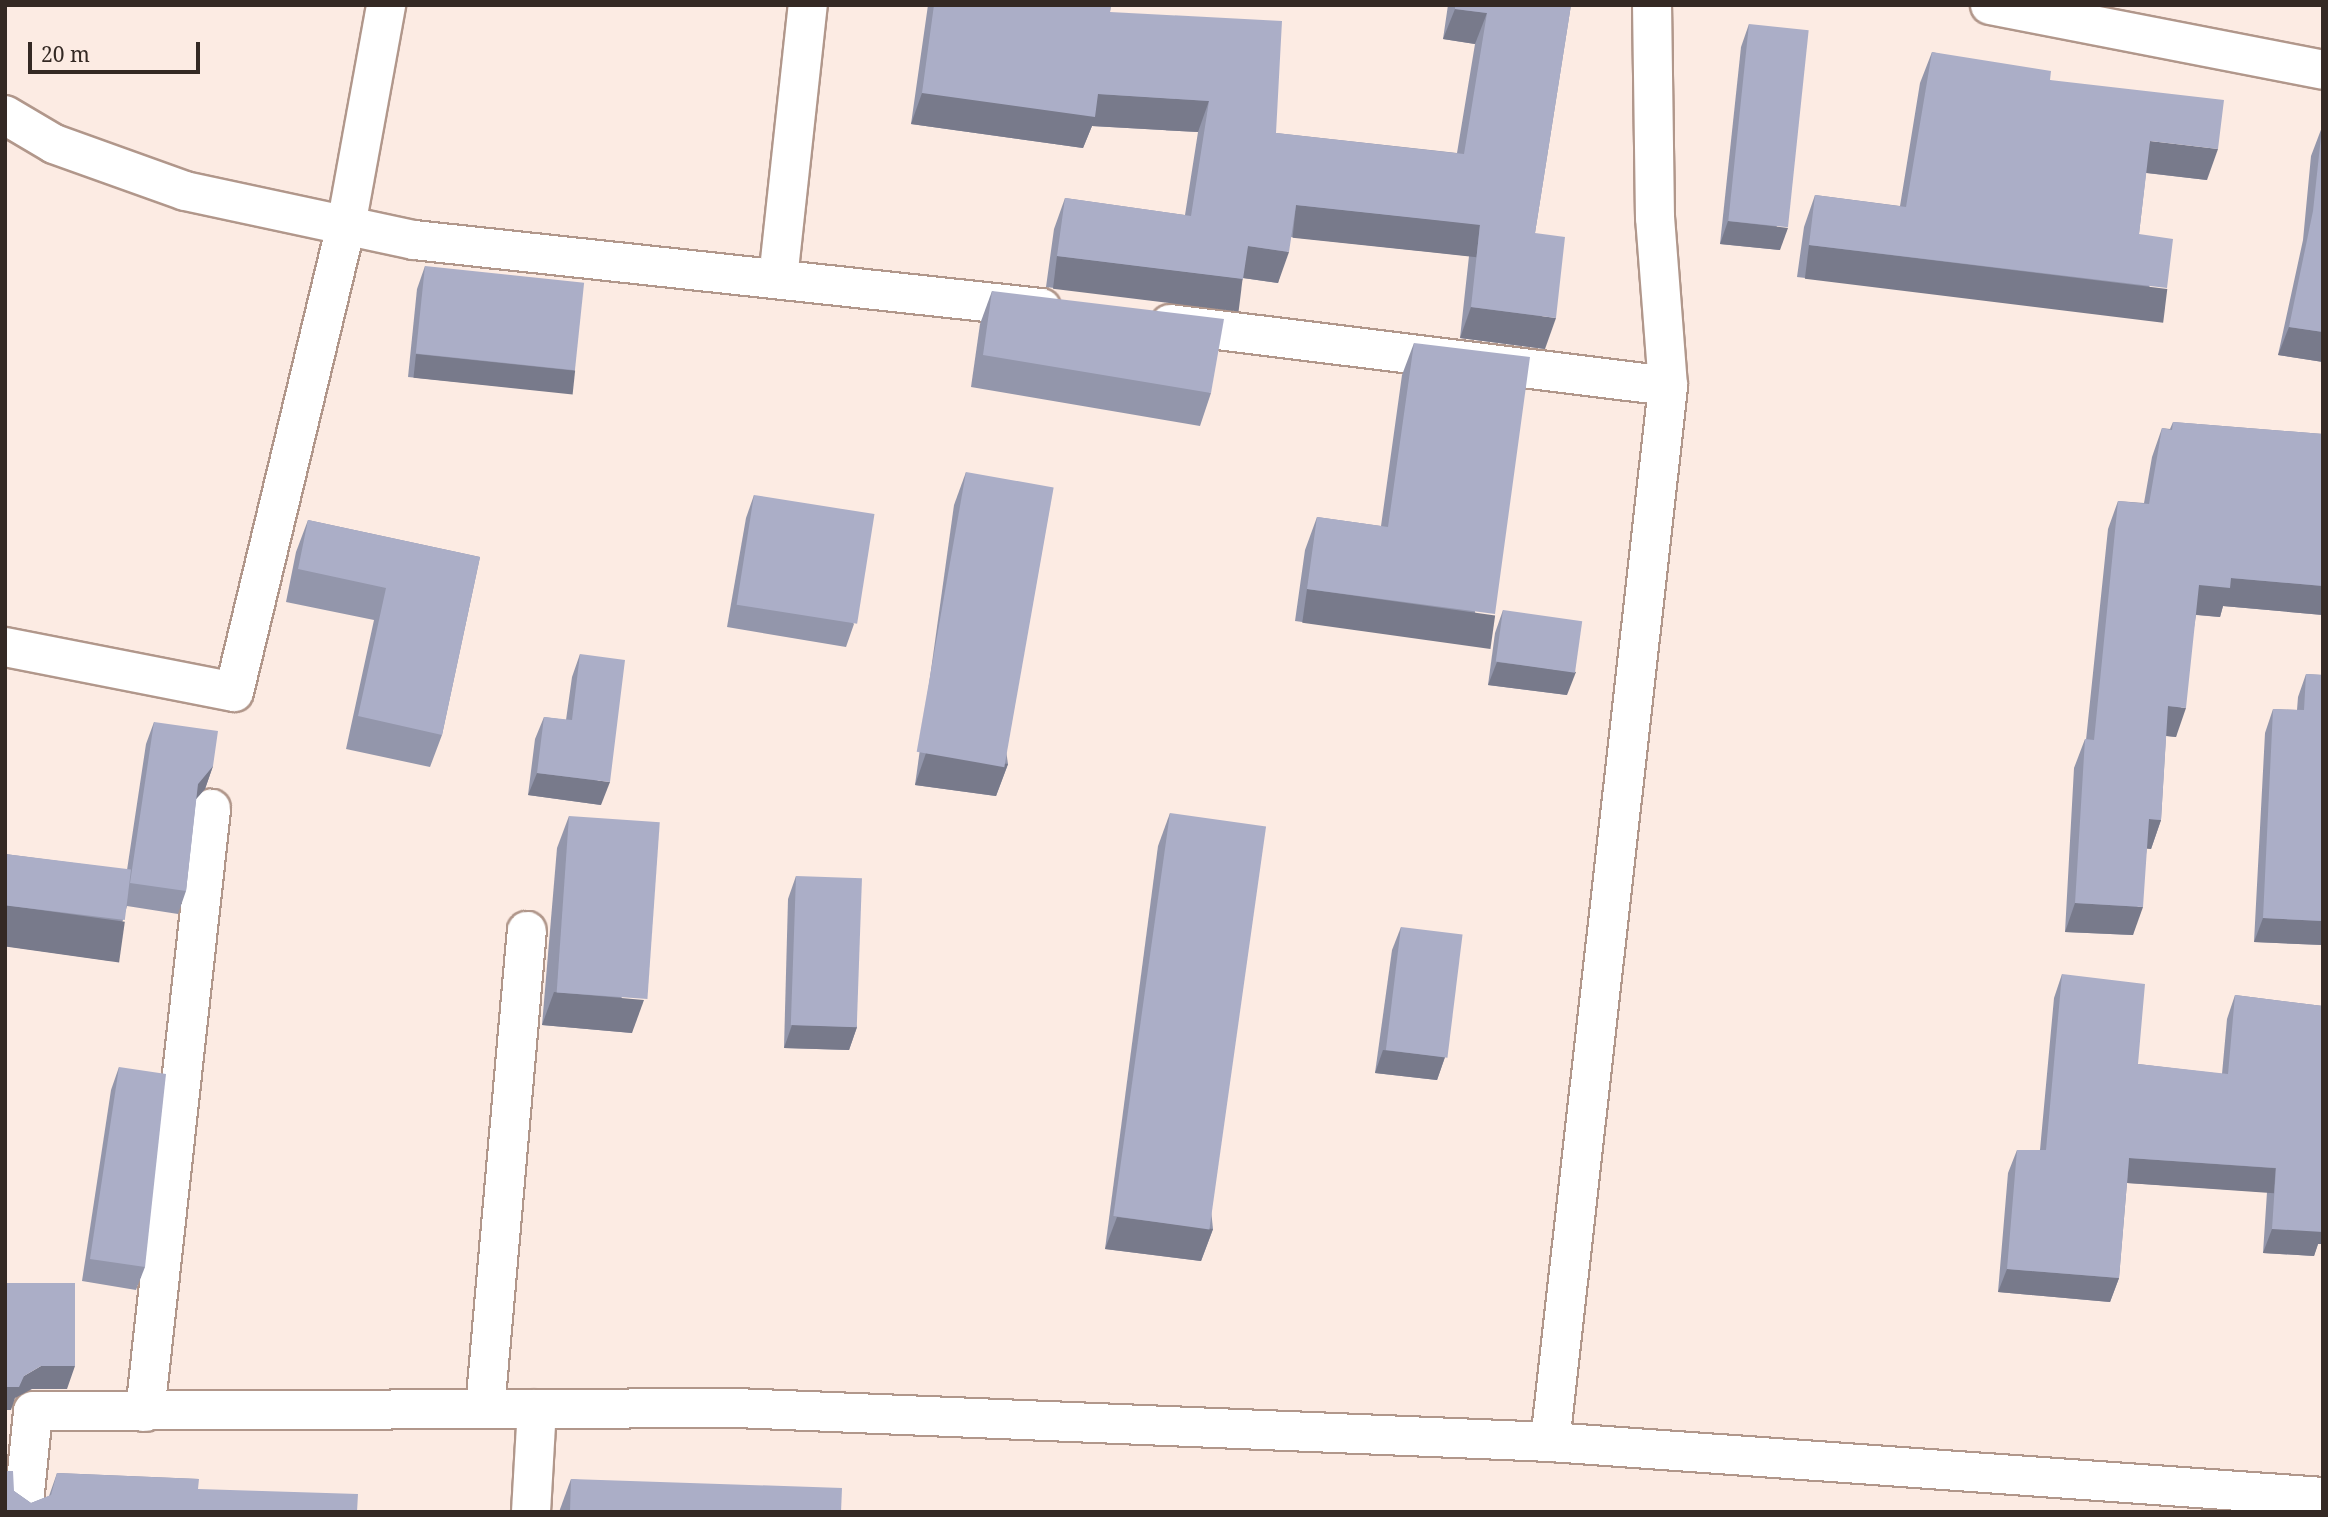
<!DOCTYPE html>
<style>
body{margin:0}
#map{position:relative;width:2328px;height:1517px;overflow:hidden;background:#fcebe3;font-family:"Noto Serif",serif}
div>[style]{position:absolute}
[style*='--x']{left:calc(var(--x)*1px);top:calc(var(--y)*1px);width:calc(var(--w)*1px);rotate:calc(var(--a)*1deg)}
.roads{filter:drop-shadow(2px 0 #b1978b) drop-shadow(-2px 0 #b1978b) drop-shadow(0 2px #b1978b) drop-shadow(0 -2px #b1978b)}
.minor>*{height:38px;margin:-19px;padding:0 19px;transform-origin:19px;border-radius:19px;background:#fff}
.wall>*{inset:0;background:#9396ab}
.shaded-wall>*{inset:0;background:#787a8b;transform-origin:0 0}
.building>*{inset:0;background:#abaec7;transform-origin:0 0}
span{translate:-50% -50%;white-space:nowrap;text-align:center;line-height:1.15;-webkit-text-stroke:7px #fcebe3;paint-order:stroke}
.frame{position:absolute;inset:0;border:7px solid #342924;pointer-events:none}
.scale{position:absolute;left:28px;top:42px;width:172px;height:32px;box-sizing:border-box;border:4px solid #342924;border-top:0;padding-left:9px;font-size:21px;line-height:24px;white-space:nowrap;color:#342924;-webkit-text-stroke:5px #fcebe3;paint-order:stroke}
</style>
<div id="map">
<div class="roads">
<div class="minor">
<i style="--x:1990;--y:5;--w:339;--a:11"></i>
<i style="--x:5;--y:115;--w:57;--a:30.6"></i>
<i style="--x:54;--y:144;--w:139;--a:19.7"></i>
<i style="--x:185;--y:191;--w:234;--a:12.1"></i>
<i style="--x:414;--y:240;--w:631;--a:6.19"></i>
<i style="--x:778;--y:279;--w:276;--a:-83.8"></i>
<i style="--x:1170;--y:324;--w:502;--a:7.1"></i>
<i style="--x:5;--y:647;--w:233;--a:11.1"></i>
<i style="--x:234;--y:692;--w:479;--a:-76.5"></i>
<i style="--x:346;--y:226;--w:225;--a:-79.7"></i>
<i style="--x:485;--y:1409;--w:480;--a:-85"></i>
<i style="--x:145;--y:1412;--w:607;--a:-83.75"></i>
<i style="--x:1550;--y:1442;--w:1063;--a:-83.62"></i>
<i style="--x:1668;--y:386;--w:169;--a:-94.4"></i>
<i style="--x:1655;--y:218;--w:213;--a:-90.8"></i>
<i style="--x:23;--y:1512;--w:101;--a:-84.3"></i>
<i style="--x:33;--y:1411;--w:703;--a:-0.24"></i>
<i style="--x:736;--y:1408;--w:815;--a:2.39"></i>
<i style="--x:1550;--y:1442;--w:775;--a:4.07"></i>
<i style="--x:531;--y:1512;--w:103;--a:-86.7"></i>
</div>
</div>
<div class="wall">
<i style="clip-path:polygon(928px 5px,1111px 5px,1110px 12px,1276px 133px,1457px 153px,1475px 44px,1443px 39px,1448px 5px,1571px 5px,1535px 233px,1545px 349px,1460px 338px,1469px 256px,1291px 237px,1278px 283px,1243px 278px,1232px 310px,1046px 287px,1054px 229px,1065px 198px,1185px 215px,1198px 132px,1092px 126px,1083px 148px,911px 124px)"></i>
<i style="clip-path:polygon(1749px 24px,1780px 250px,1720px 244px,1741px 47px)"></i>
<i style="clip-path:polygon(1932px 52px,2050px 80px,2207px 180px,2146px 173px,2139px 234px,2156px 319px,1797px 277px,1804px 227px,1815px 195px,1900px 206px,1920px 83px)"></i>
<i style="clip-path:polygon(2322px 127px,2323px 127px,2323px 362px,2278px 355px,2303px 240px,2311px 156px)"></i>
<i style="clip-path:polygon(425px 266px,575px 370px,567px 393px,408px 377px,417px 289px)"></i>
<i style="clip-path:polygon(992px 291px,1211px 393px,1200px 426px,971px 387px,980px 324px)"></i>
<i style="clip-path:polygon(1414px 343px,1483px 647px,1295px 621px,1305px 550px,1317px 517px,1381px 526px,1402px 375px)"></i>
<i style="clip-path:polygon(2173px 422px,2323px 434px,2323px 615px,2223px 606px,2220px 617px,2196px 615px,2176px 737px,2166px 736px,2161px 820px,2151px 849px,2147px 848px,2133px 935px,2065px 932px,2074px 768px,2085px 739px,2086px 740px,2108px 529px,2118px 501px,2144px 503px,2152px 457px,2162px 428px,2170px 429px)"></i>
<i style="clip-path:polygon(966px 472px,1008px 764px,996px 796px,915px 785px,954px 505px)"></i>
<i style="clip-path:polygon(754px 495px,854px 624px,846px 647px,727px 627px,746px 518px)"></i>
<i style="clip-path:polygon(308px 520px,480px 557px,442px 735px,430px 767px,346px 749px,374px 620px,286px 602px,296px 552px)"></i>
<i style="clip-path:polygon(1503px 610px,1567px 695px,1488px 685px,1495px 633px)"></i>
<i style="clip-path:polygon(580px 654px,601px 805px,528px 795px,535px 739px,544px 717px,566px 720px,572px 677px)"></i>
<i style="clip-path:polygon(2306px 674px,2323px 675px,2323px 945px,2254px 942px,2265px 733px,2273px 709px,2297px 710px,2298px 697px)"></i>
<i style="clip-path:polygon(154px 722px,213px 766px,205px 789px,196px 799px,186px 891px,178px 914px,127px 906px,111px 961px,5px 946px,5px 854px,127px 870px,146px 744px)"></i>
<i style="clip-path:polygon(1170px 813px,1213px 1229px,1201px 1261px,1105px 1249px,1158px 846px)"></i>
<i style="clip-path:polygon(569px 816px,632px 1033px,542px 1025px,557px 848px)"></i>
<i style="clip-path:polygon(796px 876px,857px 1027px,849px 1050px,784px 1048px,788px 899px)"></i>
<i style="clip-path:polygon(1401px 927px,1445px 1057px,1437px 1080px,1375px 1073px,1392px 950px)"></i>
<i style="clip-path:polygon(2062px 974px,2138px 1064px,2222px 1074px,2227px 1019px,2235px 995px,2323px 1006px,2323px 1244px,2318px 1244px,2314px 1256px,2263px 1253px,2267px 1192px,2127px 1183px,2119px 1278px,2110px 1302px,1998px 1292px,2008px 1173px,2017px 1150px,2040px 1150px,2054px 998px)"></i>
<i style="clip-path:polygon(119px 1067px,145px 1267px,136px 1290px,82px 1281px,111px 1090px)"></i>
<i style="clip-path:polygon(57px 1473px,199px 1479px,5px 1512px,14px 1491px,31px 1503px,49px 1496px)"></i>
<i style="clip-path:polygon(571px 1479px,841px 1512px,559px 1512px)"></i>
</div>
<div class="shaded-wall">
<i style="clip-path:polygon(1455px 9px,1487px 13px,1475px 44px,1443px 39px)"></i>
<i style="clip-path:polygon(922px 93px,1098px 94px,1209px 101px,1198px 132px,1092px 126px,1083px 148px,911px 124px)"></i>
<i style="clip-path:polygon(2150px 141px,2218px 149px,2207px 180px,2139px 172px)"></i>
<i style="left:1296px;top:205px;width:185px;height:33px;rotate:6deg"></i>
<i style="clip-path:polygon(1728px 221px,1788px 228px,1780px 250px,1720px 244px)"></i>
<i style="left:1809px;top:245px;width:361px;height:34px;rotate:7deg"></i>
<i style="clip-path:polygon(1248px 246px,1289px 252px,1278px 283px,1236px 277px)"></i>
<i style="left:1057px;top:256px;width:187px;height:33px;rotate:7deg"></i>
<i style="clip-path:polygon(1471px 307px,1556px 318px,1545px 349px,1460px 338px)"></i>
<i style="clip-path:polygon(2289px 327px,2323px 332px,2323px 362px,2278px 355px)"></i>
<i style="left:416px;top:354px;width:160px;height:24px;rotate:6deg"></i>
<i style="clip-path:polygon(2231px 578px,2323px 586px,2323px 615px,2223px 606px,2220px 617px,2188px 614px,2199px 585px)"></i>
<i style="left:1307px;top:589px;width:190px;height:34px;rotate:8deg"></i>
<i style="clip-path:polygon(1497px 662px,1576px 672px,1567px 695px,1488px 685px)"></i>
<i style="clip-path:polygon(2168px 706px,2186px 708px,2176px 737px,2158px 735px)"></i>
<i style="clip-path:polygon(926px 753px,1008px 764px,996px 796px,915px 785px)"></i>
<i style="clip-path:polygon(213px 766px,205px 789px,189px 807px,198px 784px)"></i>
<i style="clip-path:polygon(537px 773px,610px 782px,601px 805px,528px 795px)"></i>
<i style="clip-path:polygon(2149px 819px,2161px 820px,2151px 849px,2139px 848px)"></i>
<i style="clip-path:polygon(2075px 903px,2143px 907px,2133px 935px,2065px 932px)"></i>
<i style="left:5px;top:905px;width:121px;height:41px;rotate:8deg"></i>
<i style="clip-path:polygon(2263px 918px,2323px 921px,2323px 945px,2254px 942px)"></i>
<i style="clip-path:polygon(554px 992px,644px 1000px,632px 1033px,542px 1025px)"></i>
<i style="clip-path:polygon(792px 1025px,857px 1027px,849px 1050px,784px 1048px)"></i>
<i style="clip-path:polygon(1383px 1050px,1445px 1057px,1437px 1080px,1375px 1073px)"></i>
<i style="left:2129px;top:1158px;width:147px;height:25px;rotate:4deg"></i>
<i style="clip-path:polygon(1117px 1217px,1213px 1229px,1201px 1261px,1105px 1249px)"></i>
<i style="clip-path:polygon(2323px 1222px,2323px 1244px,2318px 1244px,2314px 1256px,2263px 1253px,2272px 1229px)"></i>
<i style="clip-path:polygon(2007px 1269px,2119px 1278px,2110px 1302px,1998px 1292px)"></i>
<i style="clip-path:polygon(41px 1366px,75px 1366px,67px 1389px,32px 1389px,15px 1398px,11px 1410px,5px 1410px,5px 1387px)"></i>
</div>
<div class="building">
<i style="clip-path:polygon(934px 5px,1111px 5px,1110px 12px,1282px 21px,1276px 133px,1464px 154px,1487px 13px,1455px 9px,1455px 5px,1571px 5px,1535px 233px,1565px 237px,1556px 318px,1471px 307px,1480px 225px,1296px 205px,1289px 252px,1248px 246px,1243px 279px,1057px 256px,1065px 198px,1191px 216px,1209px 101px,1098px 94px,1095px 117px,922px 93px)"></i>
<i style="left:1749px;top:24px;width:60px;height:198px;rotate:6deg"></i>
<i style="clip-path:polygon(1932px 52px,2051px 71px,2050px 80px,2224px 100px,2218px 149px,2150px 141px,2139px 234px,2173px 239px,2167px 288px,1809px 245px,1815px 195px,1906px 207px)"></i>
<i style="clip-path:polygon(2322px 127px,2323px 127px,2323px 332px,2289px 327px,2313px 211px)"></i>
<i style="left:425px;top:266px;width:160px;height:88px;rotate:6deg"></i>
<i style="clip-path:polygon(992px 291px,1224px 319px,1211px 393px,983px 355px)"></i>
<i style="clip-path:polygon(1414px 343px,1530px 357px,1495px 614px,1307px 589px,1317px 517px,1388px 527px)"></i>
<i style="clip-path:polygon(2173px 422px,2323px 434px,2323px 586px,2231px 578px,2230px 588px,2199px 585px,2186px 708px,2168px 706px,2161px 820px,2149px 819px,2143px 907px,2075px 903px,2085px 739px,2094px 740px,2118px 501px,2149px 504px,2162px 428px,2172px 430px)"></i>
<i style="left:966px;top:472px;width:89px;height:284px;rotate:10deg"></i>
<i style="left:754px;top:495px;width:122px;height:111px;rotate:9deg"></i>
<i style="clip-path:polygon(308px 520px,480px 557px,442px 735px,358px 716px,386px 588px,298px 569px)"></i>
<i style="left:1503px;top:610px;width:80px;height:52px;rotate:8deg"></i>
<i style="clip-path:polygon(580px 654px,625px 660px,610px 782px,537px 773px,544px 717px,572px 720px)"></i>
<i style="clip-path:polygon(2306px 674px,2323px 675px,2323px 921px,2263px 918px,2273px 709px,2304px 710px)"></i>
<i style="clip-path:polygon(154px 722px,218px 731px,213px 766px,198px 784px,186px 891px,130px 883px)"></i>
<i style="left:1170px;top:813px;width:97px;height:407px;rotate:8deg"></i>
<i style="left:569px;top:816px;width:91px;height:177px;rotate:4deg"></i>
<i style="left:5px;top:854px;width:127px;height:51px;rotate:7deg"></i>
<i style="left:796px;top:876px;width:66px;height:149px;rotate:2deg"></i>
<i style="left:1401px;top:927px;width:62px;height:124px;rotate:7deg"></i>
<i style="clip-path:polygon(2062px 974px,2145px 984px,2138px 1064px,2228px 1074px,2235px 995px,2323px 1006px,2323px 1232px,2272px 1229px,2276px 1168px,2129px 1158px,2119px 1278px,2007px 1269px,2017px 1150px,2046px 1150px)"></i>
<i style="clip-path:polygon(119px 1067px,166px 1074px,145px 1267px,90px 1259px)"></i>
<i style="clip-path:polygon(5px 1283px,75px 1283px,75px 1366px,41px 1366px,24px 1376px,19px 1387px,5px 1387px)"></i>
<i style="clip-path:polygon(5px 1471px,13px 1471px,14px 1491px,31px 1503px,51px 1495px,57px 1473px,199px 1479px,198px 1489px,358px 1494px,357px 1512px,5px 1512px)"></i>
<i style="clip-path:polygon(571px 1479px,842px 1488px,841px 1512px,570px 1512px)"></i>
</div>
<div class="frame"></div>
<div class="scale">20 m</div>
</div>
